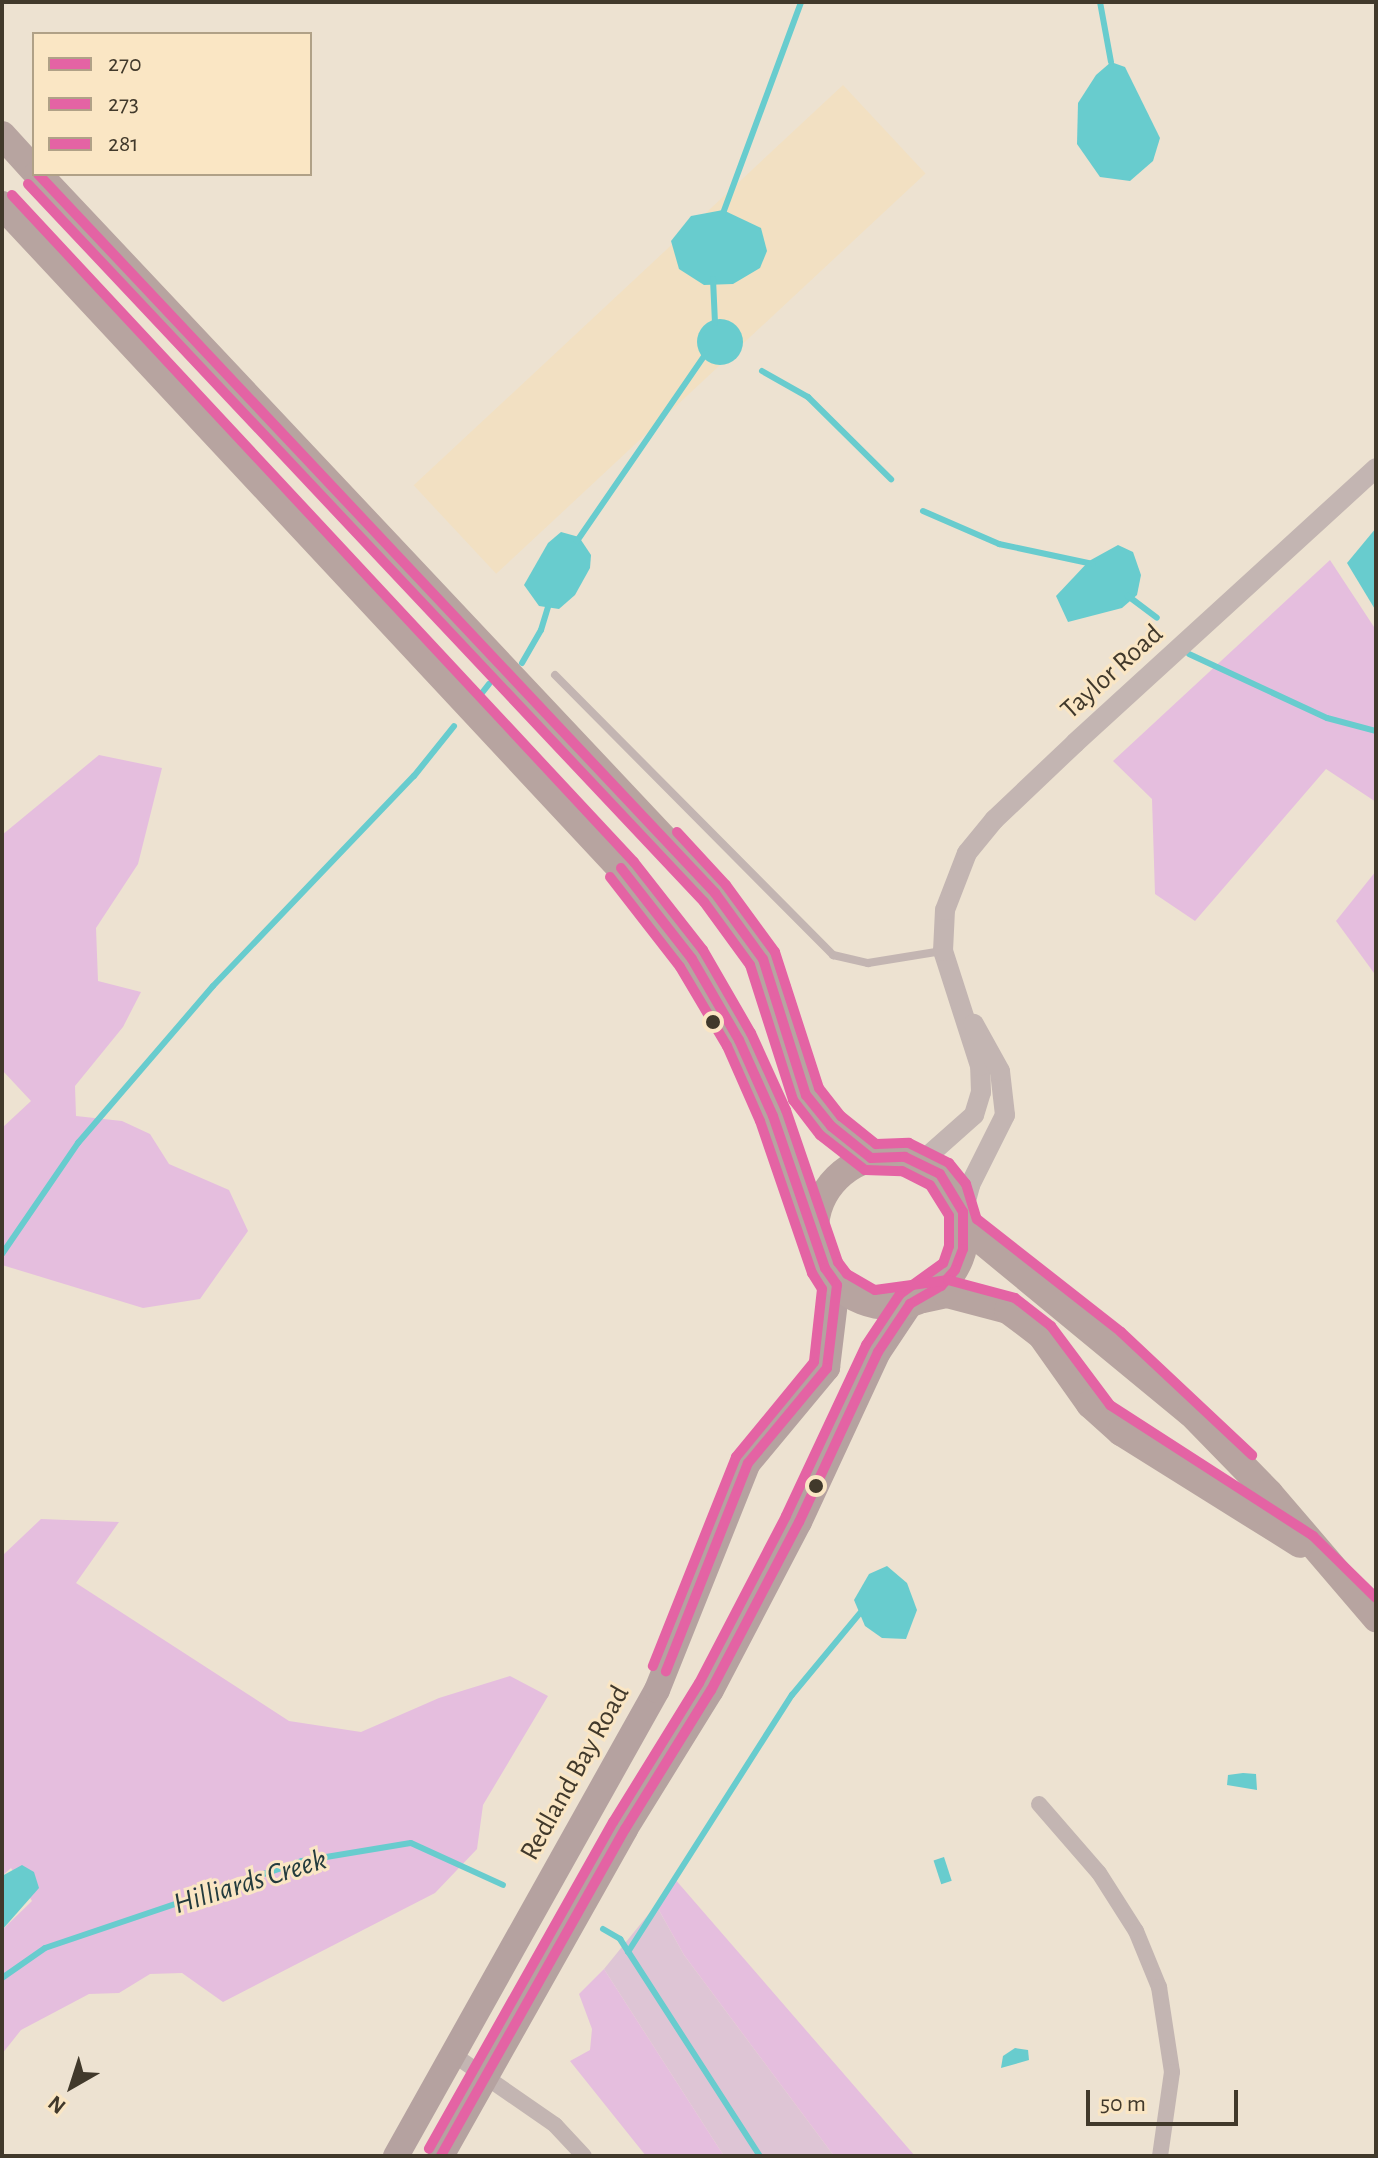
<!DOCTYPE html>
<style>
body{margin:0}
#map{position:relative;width:1378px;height:2158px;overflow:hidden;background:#ede2d1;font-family:"Alegreya Sans",sans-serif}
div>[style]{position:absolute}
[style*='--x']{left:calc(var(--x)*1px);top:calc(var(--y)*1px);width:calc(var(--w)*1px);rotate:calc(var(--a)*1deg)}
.built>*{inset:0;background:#f2e0c2;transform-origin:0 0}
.green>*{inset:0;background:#dec5d5}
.forest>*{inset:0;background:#e5bede}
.water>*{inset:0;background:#68ccce;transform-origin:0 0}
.round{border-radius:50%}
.stream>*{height:6px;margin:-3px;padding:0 3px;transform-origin:3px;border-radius:3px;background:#68ccce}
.service>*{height:8px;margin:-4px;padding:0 4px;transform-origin:4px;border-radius:4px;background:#c3b5b2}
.minor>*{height:16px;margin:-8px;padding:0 8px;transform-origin:8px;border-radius:8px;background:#c3b5b2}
.tertiary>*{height:20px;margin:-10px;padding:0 10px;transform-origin:10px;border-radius:10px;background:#c3b5b2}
.primary>*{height:26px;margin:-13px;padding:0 13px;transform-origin:13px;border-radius:13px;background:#b5a2a0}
.trunk>*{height:28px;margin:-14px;padding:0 14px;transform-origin:14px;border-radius:14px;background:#b7a4a0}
.trunk>.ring{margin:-14px;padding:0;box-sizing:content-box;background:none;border:28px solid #b7a4a0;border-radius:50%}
.bus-1>*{height:10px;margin:-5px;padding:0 5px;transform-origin:5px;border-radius:5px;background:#e463a4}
.bus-2>*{height:10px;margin:-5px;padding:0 5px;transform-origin:5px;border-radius:5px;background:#e463a4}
.bus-3>*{height:10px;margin:-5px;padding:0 5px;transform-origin:5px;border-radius:5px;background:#e463a4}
.dots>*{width:22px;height:22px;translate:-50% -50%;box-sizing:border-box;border:4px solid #fae6c4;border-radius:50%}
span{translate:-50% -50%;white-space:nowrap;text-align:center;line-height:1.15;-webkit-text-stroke:6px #fae6c4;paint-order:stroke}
.street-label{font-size:28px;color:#41392b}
.water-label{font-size:30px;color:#233b3d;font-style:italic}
.frame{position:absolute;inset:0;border:4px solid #41392b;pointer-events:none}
.legend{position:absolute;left:32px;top:32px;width:280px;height:144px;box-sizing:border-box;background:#fae6c4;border:2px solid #b0a187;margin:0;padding:10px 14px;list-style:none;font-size:24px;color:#41392b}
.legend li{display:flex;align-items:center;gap:16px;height:40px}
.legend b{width:40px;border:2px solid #b0a187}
.north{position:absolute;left:32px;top:2046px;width:80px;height:80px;-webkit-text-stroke:6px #fae6c4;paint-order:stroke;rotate:219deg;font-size:22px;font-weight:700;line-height:32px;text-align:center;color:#41392b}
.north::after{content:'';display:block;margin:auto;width:28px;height:36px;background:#41392b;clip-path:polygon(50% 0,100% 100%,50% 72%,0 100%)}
.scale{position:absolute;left:1086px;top:2090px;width:152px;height:36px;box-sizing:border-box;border:4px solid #41392b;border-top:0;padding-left:10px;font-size:24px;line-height:28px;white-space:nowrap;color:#41392b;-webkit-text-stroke:6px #fae6c4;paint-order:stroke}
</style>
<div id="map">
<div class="built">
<i style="left:843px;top:85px;width:121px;height:587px;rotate:47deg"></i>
</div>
<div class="green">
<i style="clip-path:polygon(656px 1905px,684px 1955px,834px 2156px,724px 2156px,604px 1969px)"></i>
</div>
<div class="forest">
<i style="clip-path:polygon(1330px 560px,1376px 630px,1376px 802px,1326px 769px,1195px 921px,1155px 894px,1152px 799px,1113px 761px)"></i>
<i style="clip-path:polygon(99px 755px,162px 768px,138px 864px,96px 928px,98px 981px,141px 992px,123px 1027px,75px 1086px,76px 1116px,122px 1121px,150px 1134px,169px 1164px,229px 1190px,248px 1231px,200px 1299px,143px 1308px,2px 1265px,2px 1128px,31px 1101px,2px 1070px,2px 835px)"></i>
<i style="clip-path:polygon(1376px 871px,1376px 972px,1374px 973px,1336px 921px)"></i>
<i style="clip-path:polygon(41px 1519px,119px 1522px,76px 1583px,289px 1721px,361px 1732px,439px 1698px,510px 1676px,548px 1696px,483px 1805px,477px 1849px,435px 1893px,223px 2002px,182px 1973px,150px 1974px,119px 1993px,89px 1994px,21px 2030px,2px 2054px,2px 1930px,32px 1901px,11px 1868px,2px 1876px,2px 1556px)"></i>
<i style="clip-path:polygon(674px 1878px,915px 2156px,834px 2156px,684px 1955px,656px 1905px)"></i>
<i style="clip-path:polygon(604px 1969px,724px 2156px,646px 2156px,570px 2061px,590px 2050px,592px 2029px,579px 1994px)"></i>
</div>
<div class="water">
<i style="clip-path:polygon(1111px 62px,1125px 67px,1160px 138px,1153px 161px,1130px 181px,1100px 177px,1077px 144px,1078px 103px,1096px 75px)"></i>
<i style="clip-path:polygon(723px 210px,761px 228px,767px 251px,760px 268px,733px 284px,704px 285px,679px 269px,671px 241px,691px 216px)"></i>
<i class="round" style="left:697px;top:319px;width:46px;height:46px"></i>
<i style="clip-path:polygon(1376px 528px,1376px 611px,1347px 563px)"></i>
<i style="clip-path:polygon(561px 532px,579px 537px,591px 555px,590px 568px,575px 595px,559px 609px,539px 606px,524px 585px,548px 543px)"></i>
<i style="clip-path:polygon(1118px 545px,1133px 552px,1141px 575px,1137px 595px,1122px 608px,1068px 622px,1056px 596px,1089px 561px)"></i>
<i style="clip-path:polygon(887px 1566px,907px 1583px,917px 1610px,906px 1639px,882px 1638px,865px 1626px,854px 1600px,869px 1574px)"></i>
<i style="clip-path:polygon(1243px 1773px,1256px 1774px,1257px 1790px,1227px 1785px,1228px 1775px)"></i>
<i style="left:944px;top:1857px;width:25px;height:11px;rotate:72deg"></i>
<i style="clip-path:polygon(22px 1865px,34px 1872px,39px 1888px,2px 1930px,2px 1876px)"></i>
<i style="clip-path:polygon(1015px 2048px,1028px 2050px,1029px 2060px,1001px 2068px,1003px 2056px)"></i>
</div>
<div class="stream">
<i style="--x:1100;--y:2;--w:61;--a:79.6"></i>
<i style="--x:722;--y:216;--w:228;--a:-69.7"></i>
<i style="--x:713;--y:279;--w:44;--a:87.4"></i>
<i style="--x:762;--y:371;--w:53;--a:29.5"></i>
<i style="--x:808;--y:397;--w:117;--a:44.7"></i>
<i style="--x:923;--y:511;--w:83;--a:23.5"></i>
<i style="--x:999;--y:544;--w:96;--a:12"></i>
<i style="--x:577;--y:541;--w:228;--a:-55.5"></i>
<i style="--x:1128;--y:596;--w:36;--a:37"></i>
<i style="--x:1189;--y:654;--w:152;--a:24.9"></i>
<i style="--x:1327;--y:718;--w:51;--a:14.9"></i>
<i style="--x:522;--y:663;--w:38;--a:-60"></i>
<i style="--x:541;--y:630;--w:28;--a:-73"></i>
<i style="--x:478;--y:698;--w:18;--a:-52"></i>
<i style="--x:2;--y:1254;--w:135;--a:-55.6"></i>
<i style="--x:78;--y:1143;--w:207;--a:-49.3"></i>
<i style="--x:213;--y:986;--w:291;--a:-46.3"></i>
<i style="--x:414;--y:776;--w:64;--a:-51.3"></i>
<i style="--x:603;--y:1929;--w:20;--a:30"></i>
<i style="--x:620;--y:1939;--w:258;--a:57.2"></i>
<i style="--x:628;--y:1952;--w:305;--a:-57.5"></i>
<i style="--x:792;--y:1695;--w:107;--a:-50.3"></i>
<i style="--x:2;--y:1978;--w:52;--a:-34.9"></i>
<i style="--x:45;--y:1948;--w:271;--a:-18.7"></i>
<i style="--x:302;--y:1861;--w:110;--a:-9.4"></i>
<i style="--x:411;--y:1843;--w:101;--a:24.5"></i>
</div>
<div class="service">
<i style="--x:555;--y:675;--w:395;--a:45.2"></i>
<i style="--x:833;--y:955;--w:36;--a:13"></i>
<i style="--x:868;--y:963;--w:75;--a:-9.2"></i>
</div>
<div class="minor">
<i style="--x:1039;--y:1804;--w:91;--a:49"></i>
<i style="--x:1099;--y:1873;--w:69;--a:57.5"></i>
<i style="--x:1136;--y:1931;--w:61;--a:67.7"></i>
<i style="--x:1159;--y:1987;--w:86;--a:81.3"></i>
<i style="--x:1172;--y:2072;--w:85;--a:98.1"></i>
<i style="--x:454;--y:2055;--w:123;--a:34.7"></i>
<i style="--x:555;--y:2125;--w:42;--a:46.9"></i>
</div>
<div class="tertiary">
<i style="--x:921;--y:1162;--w:71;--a:-41.6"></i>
<i style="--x:974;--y:1115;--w:24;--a:-73"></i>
<i style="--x:981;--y:1092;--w:26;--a:-92"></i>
<i style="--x:980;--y:1066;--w:121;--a:-107.8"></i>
<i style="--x:943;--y:951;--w:41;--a:-87.2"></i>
<i style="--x:945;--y:910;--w:61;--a:-68.9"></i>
<i style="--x:967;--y:853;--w:43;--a:-50.7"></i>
<i style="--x:994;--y:820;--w:112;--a:-43.5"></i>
<i style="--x:1075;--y:743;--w:408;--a:-42.4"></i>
<i style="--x:963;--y:1212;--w:28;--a:-75"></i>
<i style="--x:970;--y:1185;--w:78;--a:-63.4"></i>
<i style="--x:1005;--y:1115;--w:44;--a:-96.5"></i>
<i style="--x:1000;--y:1071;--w:54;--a:-119"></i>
</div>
<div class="primary">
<i style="--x:396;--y:2156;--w:534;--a:-60.75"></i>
<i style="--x:657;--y:1690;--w:245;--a:-68.2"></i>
<i style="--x:748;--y:1463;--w:124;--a:-50.3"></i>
<i style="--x:827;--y:1368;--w:84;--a:-83.1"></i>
<i style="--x:441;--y:2156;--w:375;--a:-60.6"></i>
<i style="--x:625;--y:1829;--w:163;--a:-58.3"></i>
<i style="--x:711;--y:1690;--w:190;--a:-62.4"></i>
<i style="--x:799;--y:1522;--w:187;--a:-65.1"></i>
<i style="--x:878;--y:1352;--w:58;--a:-56.3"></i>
</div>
<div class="trunk">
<i style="--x:2;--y:135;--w:47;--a:47.6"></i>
<i style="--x:38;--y:174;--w:988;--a:46.72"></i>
<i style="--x:715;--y:893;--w:82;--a:54"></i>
<i style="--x:763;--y:959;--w:33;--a:65"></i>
<i style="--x:777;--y:989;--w:110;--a:74.7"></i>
<i style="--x:806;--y:1095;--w:40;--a:51"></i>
<i style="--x:831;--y:1126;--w:51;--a:38.7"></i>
<i style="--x:2;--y:205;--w:912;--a:47"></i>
<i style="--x:624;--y:872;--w:110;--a:52"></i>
<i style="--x:692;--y:959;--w:94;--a:59.9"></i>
<i style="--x:739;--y:1040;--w:201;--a:68.1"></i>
<i class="ring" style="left:815px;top:1156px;width:122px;height:122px"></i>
<i style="--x:965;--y:1227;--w:293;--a:39.5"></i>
<i style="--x:1191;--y:1413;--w:112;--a:45.7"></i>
<i style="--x:1269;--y:1493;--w:165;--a:49.4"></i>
<i style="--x:923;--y:1299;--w:25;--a:-12"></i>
<i style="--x:947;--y:1294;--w:63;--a:14.7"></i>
<i style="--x:1008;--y:1310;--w:41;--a:37.1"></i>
<i style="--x:1041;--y:1335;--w:85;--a:54.6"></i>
<i style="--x:1090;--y:1404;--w:42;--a:42.1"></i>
<i style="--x:1121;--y:1432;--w:211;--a:32"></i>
</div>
<div class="bus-1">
<i style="--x:38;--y:174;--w:988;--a:46.72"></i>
<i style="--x:715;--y:893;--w:82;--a:54"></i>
<i style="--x:763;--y:959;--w:143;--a:72.5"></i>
<i style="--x:806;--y:1095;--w:40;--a:51"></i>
<i style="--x:831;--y:1126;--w:51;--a:38.7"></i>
<i style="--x:871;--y:1158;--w:34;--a:-2"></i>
<i style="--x:905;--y:1157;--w:39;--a:26"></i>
<i style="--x:940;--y:1174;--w:44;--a:58.8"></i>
<i style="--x:963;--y:1212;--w:37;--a:90"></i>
<i style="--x:963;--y:1249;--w:22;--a:111"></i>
<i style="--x:955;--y:1270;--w:21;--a:131"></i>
<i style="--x:941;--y:1286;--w:36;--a:150"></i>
<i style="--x:910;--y:1304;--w:58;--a:123.7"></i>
<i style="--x:878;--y:1352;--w:187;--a:114.9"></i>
<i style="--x:799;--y:1522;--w:190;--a:117.6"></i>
<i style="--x:711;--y:1690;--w:163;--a:121.7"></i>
<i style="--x:625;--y:1829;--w:375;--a:119.4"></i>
<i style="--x:621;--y:868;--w:115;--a:52"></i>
<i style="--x:692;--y:959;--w:94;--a:59.9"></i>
<i style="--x:739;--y:1040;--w:83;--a:65.9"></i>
<i style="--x:773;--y:1116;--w:161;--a:71.1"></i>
<i style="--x:825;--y:1268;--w:21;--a:55"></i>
<i style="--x:837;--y:1285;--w:84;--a:96.9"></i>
<i style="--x:827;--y:1368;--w:124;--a:129.7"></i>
<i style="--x:748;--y:1463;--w:224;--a:111.5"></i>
</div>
<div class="bus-2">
<i style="--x:28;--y:184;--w:986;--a:46.73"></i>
<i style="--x:704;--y:902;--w:78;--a:53.9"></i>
<i style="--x:750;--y:965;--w:142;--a:72.3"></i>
<i style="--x:793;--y:1100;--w:44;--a:52.4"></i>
<i style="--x:820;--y:1135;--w:57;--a:37.9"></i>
<i style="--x:865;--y:1170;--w:37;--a:2"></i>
<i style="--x:902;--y:1171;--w:31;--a:27"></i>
<i style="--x:930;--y:1185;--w:36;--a:58"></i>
<i style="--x:949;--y:1216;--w:30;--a:90"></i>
<i style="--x:949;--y:1246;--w:18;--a:109"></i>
<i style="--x:943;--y:1263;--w:53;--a:144.2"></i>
<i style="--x:900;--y:1294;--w:61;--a:123.7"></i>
<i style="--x:866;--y:1345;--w:189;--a:115.1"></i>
<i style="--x:786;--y:1516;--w:188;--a:117.5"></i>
<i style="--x:699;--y:1683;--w:163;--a:121.7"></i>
<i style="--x:613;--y:1822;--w:375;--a:119.4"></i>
<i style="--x:610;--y:877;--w:114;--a:52.1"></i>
<i style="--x:680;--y:967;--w:92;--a:59.3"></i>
<i style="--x:727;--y:1046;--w:82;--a:66.3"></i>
<i style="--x:760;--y:1121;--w:161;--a:71.1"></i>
<i style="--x:812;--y:1273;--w:19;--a:58"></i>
<i style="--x:822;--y:1289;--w:73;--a:96.3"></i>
<i style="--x:814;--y:1362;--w:123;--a:129.4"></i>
<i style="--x:736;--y:1457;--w:225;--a:111.7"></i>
</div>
<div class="bus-3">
<i style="--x:12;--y:195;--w:912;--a:47"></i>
<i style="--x:634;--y:862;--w:112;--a:51.9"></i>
<i style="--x:703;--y:950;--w:96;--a:60"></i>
<i style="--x:751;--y:1033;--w:85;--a:65.6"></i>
<i style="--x:786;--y:1110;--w:161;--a:71.1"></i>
<i style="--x:838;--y:1262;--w:15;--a:53"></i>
<i style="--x:847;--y:1274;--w:32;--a:30"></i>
<i style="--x:875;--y:1290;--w:74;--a:-7.8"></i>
<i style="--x:948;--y:1280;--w:69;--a:15"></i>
<i style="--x:1015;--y:1298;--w:46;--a:37.9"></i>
<i style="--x:1051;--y:1326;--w:99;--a:53.2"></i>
<i style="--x:1110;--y:1405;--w:242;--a:32.8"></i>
<i style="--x:1313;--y:1536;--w:88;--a:44.5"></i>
<i style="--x:677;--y:832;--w:72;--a:47.2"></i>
<i style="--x:726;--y:885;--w:83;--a:53.8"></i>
<i style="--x:775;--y:952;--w:143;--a:72.1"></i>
<i style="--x:819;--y:1088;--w:36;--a:52"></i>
<i style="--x:841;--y:1116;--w:45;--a:38.7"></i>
<i style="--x:876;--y:1144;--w:33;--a:-2"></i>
<i style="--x:909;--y:1143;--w:45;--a:26.6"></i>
<i style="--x:949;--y:1163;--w:27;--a:51"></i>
<i style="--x:966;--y:1184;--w:37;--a:73"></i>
<i style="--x:977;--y:1219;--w:183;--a:38.1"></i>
<i style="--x:1121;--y:1332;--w:180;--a:43.2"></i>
</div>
<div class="dots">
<i style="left:713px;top:1022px;background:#41392b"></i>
<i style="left:816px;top:1486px;background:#41392b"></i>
</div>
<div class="street-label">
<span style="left:1112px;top:672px;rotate:-42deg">Taylor Road</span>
<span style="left:575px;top:1773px;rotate:-61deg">Redland Bay Road</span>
</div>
<div class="water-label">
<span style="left:250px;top:1882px;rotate:-17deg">Hilliards Creek</span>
</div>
<div class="frame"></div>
<ul class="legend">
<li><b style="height:10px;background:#e463a4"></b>270</li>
<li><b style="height:10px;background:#e463a4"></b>273</li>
<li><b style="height:10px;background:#e463a4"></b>281</li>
</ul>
<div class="north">N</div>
<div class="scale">50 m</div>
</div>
